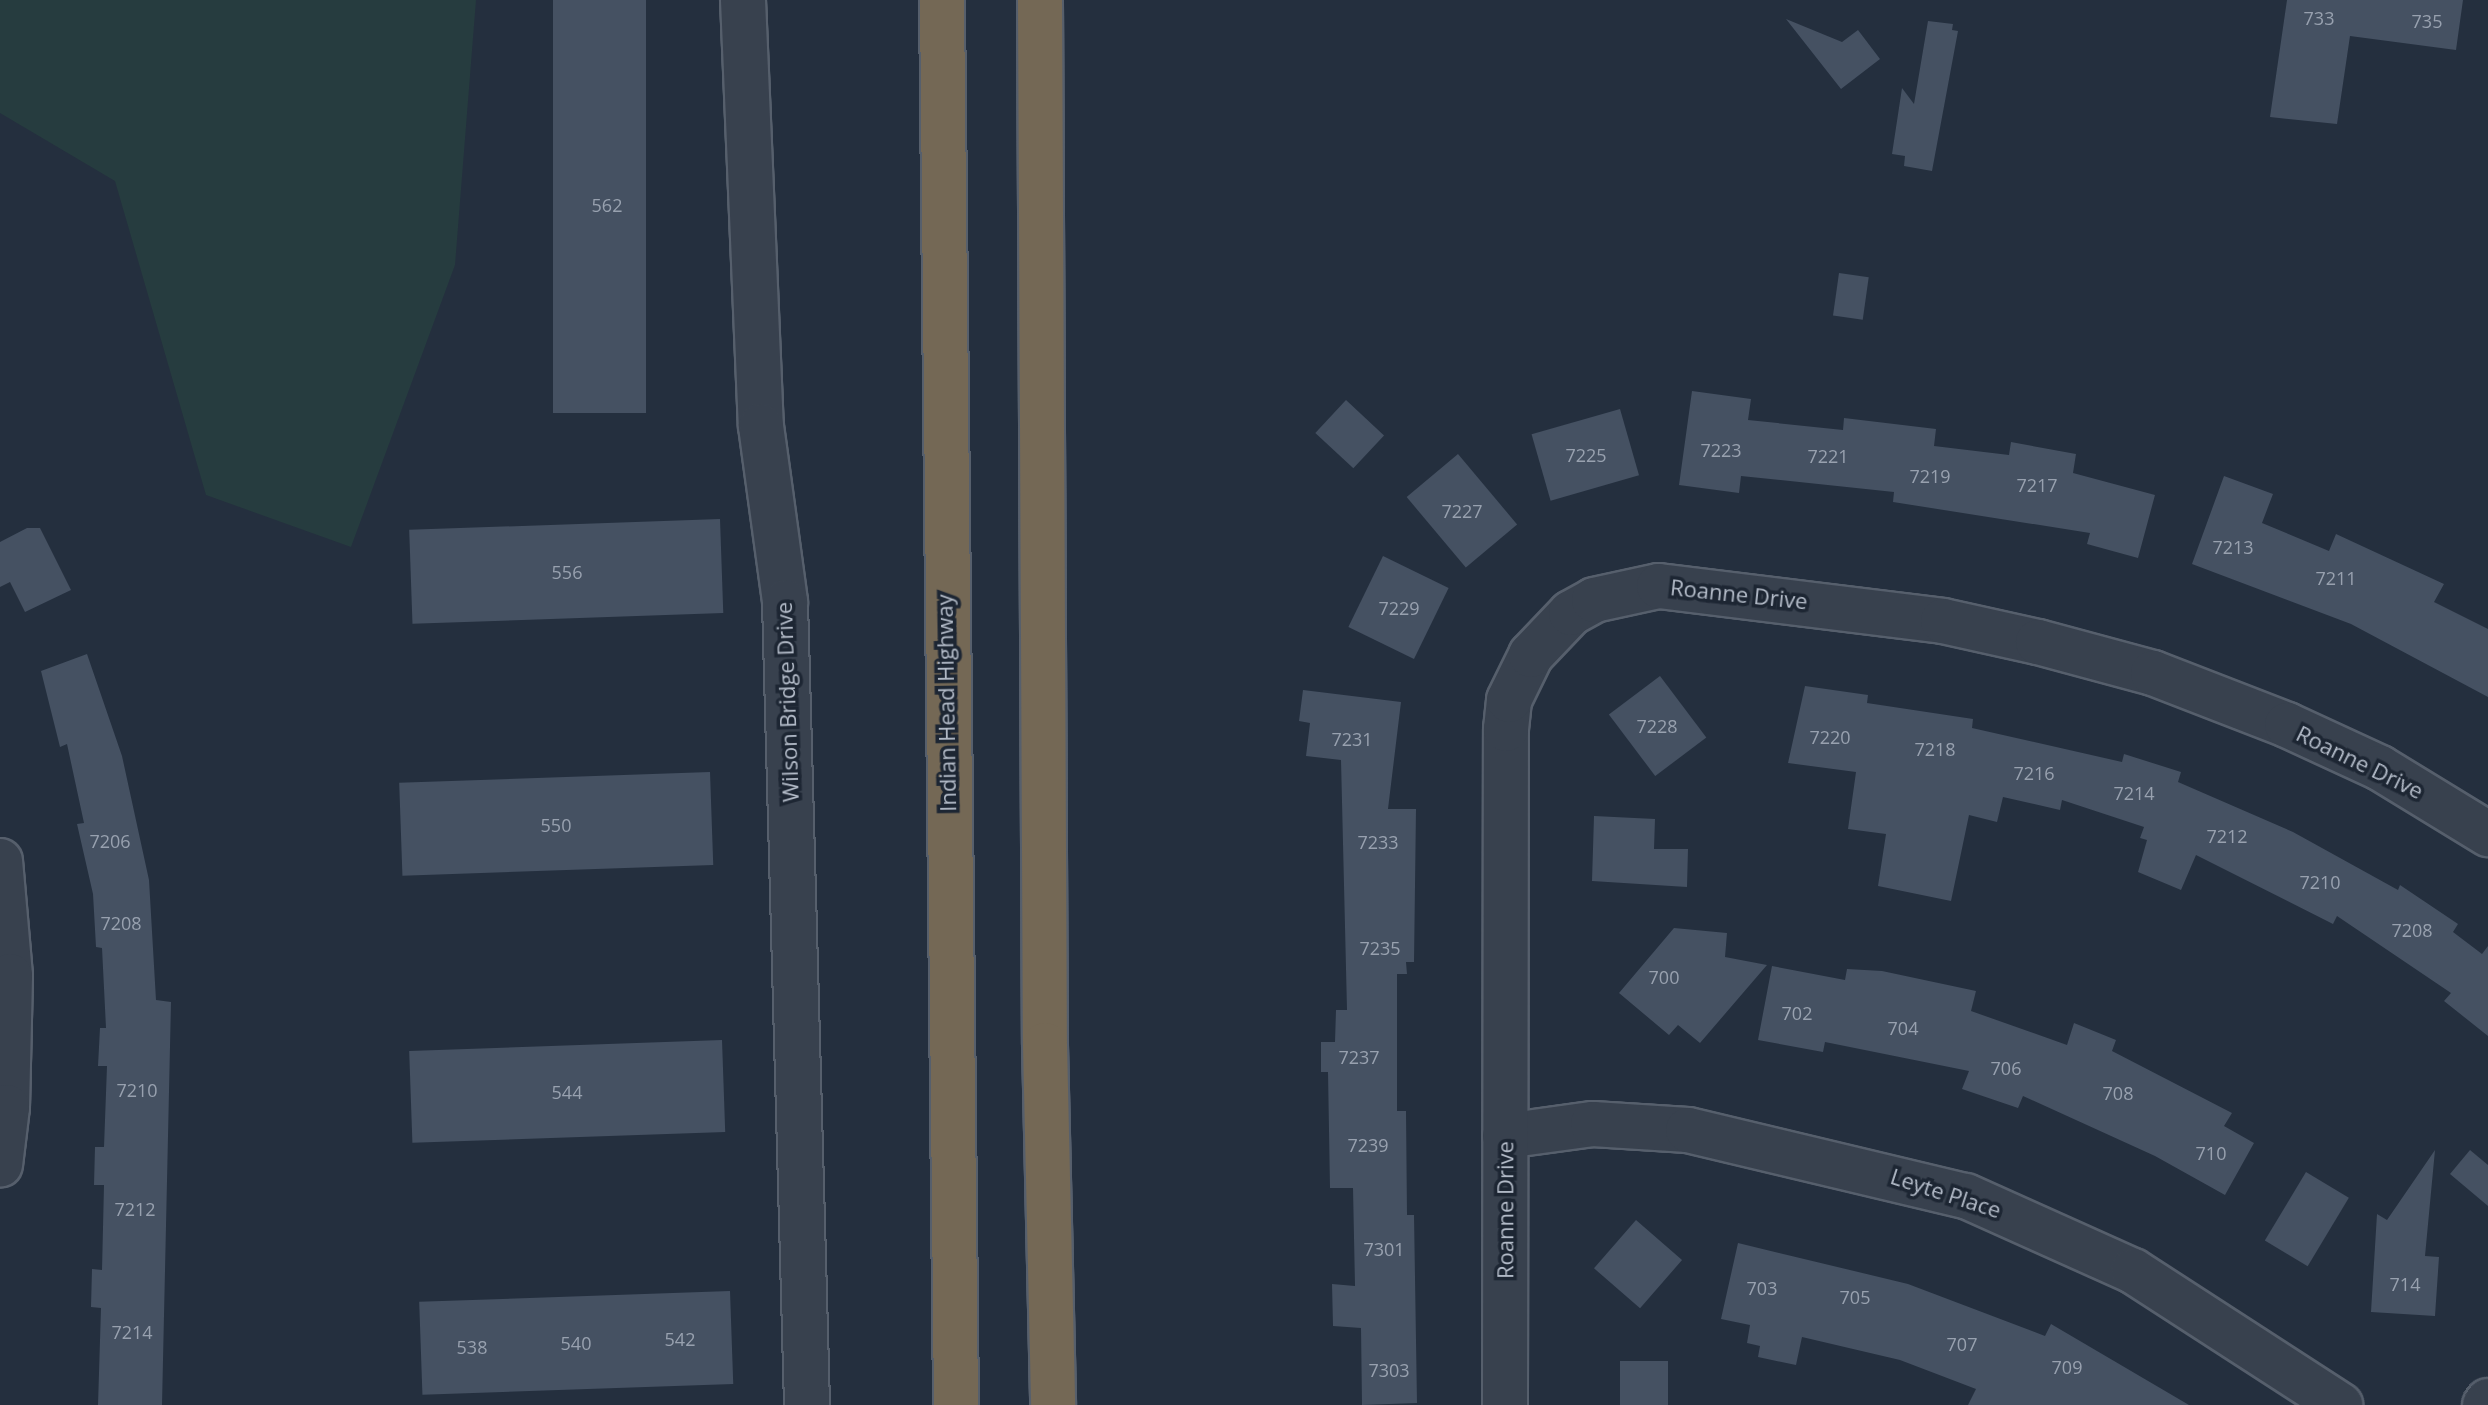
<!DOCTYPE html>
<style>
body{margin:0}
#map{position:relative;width:2488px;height:1405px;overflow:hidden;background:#242f3e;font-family:"Open Sans",sans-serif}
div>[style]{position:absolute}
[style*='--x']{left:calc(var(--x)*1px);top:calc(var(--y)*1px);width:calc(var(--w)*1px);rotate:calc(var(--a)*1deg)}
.green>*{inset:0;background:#263c3f}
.building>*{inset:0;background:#455162;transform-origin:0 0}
.roads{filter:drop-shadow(2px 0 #565f6c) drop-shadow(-2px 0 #565f6c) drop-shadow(0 2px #565f6c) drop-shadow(0 -2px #565f6c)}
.minor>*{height:44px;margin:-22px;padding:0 22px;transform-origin:22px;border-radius:22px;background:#38414e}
.highway>*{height:44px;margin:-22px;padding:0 22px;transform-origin:22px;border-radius:22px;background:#746855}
span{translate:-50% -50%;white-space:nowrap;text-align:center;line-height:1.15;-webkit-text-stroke:7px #1d2633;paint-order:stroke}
.number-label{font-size:18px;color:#98a1af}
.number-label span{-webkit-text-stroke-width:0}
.street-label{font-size:22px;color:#b4bcc9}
</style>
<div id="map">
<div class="green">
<i style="clip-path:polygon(0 0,476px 0,455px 265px,351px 547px,206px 495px,115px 181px,0 113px)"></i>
</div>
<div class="building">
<i style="left:553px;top:0;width:93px;height:413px"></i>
<i style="clip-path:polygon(2287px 0,2463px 0,2456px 50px,2350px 36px,2337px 124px,2270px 117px)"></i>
<i style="clip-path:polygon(1786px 19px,1842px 42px,1858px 30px,1880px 59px,1841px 89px)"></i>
<i style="clip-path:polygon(1928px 21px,1953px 24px,1952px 30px,1958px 31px,1932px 171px,1904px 166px,1905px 156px,1892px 154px,1902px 88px,1914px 104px)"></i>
<i style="left:1839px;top:273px;width:30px;height:43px;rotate:8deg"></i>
<i style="clip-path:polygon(1692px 391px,1751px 399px,1748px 420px,1843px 430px,1844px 418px,1936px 429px,1934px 446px,2009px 455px,2011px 442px,2076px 454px,2073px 473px,2155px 495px,2138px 558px,2087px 544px,2090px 533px,1893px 502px,1894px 492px,1741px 476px,1739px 493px,1679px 485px)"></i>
<i style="left:1346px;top:400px;width:52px;height:45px;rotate:43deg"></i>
<i style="left:1620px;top:409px;width:69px;height:92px;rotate:74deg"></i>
<i style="left:1458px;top:454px;width:92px;height:67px;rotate:50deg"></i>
<i style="clip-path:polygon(2224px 476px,2273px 494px,2262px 523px,2329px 551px,2336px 534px,2444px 584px,2434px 602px,2488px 629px,2488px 697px,2351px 624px,2192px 564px)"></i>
<i style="left:720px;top:519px;width:94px;height:311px;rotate:88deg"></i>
<i style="clip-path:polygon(27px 528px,40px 528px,71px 590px,25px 612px,10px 582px,0 587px,0 542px)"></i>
<i style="left:1383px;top:556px;width:73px;height:79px;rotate:26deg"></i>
<i style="clip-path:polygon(87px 654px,122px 756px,149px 880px,156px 1000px,171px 1002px,162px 1405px,98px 1405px,101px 1308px,91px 1307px,92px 1269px,102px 1270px,104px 1185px,94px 1185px,95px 1147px,104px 1147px,107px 1066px,98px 1066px,100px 1028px,106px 1028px,102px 948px,96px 947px,93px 894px,77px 824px,84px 823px,67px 744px,60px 747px,41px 671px)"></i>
<i style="left:1660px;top:676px;width:77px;height:64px;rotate:53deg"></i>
<i style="clip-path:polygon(1805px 686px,1868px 695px,1867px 703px,1973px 719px,1972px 728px,2122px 762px,2124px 754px,2181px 772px,2178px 782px,2293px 832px,2398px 890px,2400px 885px,2458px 924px,2453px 932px,2482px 954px,2488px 946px,2488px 1036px,2444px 1001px,2451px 993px,2337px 916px,2333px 924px,2196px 855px,2181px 890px,2138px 872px,2147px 840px,2140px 838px,2144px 827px,2062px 800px,2060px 810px,2003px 797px,1997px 822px,1969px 815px,1951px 901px,1878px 886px,1886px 834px,1848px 829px,1856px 772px,1788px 763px)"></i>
<i style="clip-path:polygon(1303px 690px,1401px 702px,1388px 809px,1416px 809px,1414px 962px,1406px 962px,1407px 974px,1397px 974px,1397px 1111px,1406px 1111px,1407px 1215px,1414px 1215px,1417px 1403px,1362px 1405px,1361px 1328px,1333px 1326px,1332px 1284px,1355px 1286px,1353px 1188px,1330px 1188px,1328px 1072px,1321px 1072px,1321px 1042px,1335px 1042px,1336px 1010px,1347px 1010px,1341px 760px,1306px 756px,1310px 723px,1299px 721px)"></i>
<i style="left:710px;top:772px;width:93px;height:311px;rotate:88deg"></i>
<i style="clip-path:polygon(1594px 816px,1655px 819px,1654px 849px,1688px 849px,1687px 887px,1592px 881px)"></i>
<i style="clip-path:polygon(1674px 928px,1727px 933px,1725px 957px,1767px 965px,1700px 1043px,1678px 1025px,1669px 1035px,1619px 993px)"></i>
<i style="clip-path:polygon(1772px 966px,1845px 980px,1847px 969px,1882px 971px,1976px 991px,1971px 1011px,2067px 1045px,2074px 1023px,2116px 1040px,2112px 1051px,2232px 1113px,2224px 1126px,2254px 1143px,2225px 1195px,2155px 1156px,2023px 1096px,2018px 1108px,1962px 1089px,1969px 1071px,1825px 1042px,1823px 1052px,1758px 1040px)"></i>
<i style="left:722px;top:1040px;width:92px;height:313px;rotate:88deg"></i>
<i style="clip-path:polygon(2435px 1150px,2425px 1256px,2439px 1257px,2435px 1316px,2371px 1312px,2377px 1214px,2387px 1220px)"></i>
<i style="clip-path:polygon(2470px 1150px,2488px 1165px,2488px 1206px,2450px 1174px)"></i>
<i style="left:2306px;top:1172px;width:50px;height:80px;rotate:31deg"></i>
<i style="left:1636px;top:1220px;width:61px;height:64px;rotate:41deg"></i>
<i style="clip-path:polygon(1738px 1243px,1908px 1284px,2045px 1336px,2051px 1324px,2189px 1405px,1968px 1405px,1976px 1389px,1900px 1360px,1802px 1337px,1796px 1365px,1758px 1357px,1760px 1346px,1747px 1343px,1750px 1325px,1721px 1319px)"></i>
<i style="left:730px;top:1291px;width:93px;height:311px;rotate:88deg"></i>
<i style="left:1620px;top:1361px;width:48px;height:44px"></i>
</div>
<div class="roads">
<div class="minor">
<i style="--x:743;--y:0;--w:426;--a:87.6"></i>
<i style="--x:761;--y:426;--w:178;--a:82.2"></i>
<i style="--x:785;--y:602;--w:803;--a:88.43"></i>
<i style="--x:0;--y:861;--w:115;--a:85"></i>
<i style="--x:10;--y:976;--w:131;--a:91.3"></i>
<i style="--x:7;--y:1107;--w:58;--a:96.9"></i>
<i style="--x:1505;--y:1136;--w:89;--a:-7.8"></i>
<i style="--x:1593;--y:1124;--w:95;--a:3.6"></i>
<i style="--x:1688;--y:1130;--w:286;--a:13.4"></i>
<i style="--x:1966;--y:1196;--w:183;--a:24.2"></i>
<i style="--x:2133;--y:1271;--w:247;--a:32.9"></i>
<i style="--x:1505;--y:1405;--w:676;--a:-89.92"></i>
<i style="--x:1506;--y:729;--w:29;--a:-84"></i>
<i style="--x:1509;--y:700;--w:50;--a:-63.9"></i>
<i style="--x:1531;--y:655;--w:58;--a:-46.4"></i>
<i style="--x:1571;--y:613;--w:26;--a:-29"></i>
<i style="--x:1594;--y:600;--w:66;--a:-12.2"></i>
<i style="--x:1659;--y:586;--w:286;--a:7"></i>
<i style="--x:1943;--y:621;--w:97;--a:12.5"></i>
<i style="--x:2038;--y:642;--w:119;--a:15.1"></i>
<i style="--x:2153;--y:673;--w:144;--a:21.2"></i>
<i style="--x:2287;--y:725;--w:102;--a:24.8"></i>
<i style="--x:2380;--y:768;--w:127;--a:31.4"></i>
<i style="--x:2485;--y:1405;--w:5;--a:-53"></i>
</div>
<div class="highway">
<i style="--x:942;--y:0;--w:1405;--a:89.43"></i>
<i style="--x:1040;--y:0;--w:1045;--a:89.73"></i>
<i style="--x:1045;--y:1045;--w:360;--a:88.7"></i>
</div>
</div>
<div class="number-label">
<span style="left:2319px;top:18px">733</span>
<span style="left:2427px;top:21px">735</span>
<span style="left:607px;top:205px">562</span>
<span style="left:1721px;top:450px">7223</span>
<span style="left:1586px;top:455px">7225</span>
<span style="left:1828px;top:456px">7221</span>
<span style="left:1930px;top:476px">7219</span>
<span style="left:2037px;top:485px">7217</span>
<span style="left:1462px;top:511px">7227</span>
<span style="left:2233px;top:547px">7213</span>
<span style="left:567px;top:572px">556</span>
<span style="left:2336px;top:578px">7211</span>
<span style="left:1399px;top:608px">7229</span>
<span style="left:1657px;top:726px">7228</span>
<span style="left:1830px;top:737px">7220</span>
<span style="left:1352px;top:739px">7231</span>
<span style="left:1935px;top:749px">7218</span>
<span style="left:2034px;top:773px">7216</span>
<span style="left:2134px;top:793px">7214</span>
<span style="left:556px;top:825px">550</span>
<span style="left:2227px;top:836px">7212</span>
<span style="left:110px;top:841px">7206</span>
<span style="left:1378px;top:842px">7233</span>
<span style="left:2320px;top:882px">7210</span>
<span style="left:121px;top:923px">7208</span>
<span style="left:2412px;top:930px">7208</span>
<span style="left:1380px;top:948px">7235</span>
<span style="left:1664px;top:977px">700</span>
<span style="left:1797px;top:1013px">702</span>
<span style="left:1903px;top:1028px">704</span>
<span style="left:1359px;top:1057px">7237</span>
<span style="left:2006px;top:1068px">706</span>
<span style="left:137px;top:1090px">7210</span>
<span style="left:567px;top:1092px">544</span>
<span style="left:2118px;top:1093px">708</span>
<span style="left:1368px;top:1145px">7239</span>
<span style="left:2211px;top:1153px">710</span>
<span style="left:135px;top:1209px">7212</span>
<span style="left:1384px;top:1249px">7301</span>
<span style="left:2405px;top:1284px">714</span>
<span style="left:1762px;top:1288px">703</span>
<span style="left:1855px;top:1297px">705</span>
<span style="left:132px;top:1332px">7214</span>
<span style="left:680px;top:1339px">542</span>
<span style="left:576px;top:1343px">540</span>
<span style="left:1962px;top:1344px">707</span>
<span style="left:472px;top:1347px">538</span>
<span style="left:2067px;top:1367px">709</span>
<span style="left:1389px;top:1370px">7303</span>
</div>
<div class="street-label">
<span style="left:1739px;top:594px;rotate:6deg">Roanne Drive</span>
<span style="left:787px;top:702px;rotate:-92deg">Wilson Bridge Drive</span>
<span style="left:946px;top:703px;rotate:-91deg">Indian Head Highway</span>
<span style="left:2360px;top:762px;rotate:26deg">Roanne Drive</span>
<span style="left:1946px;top:1193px;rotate:18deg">Leyte Place</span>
<span style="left:1505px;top:1210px;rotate:-90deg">Roanne Drive</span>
</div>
</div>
